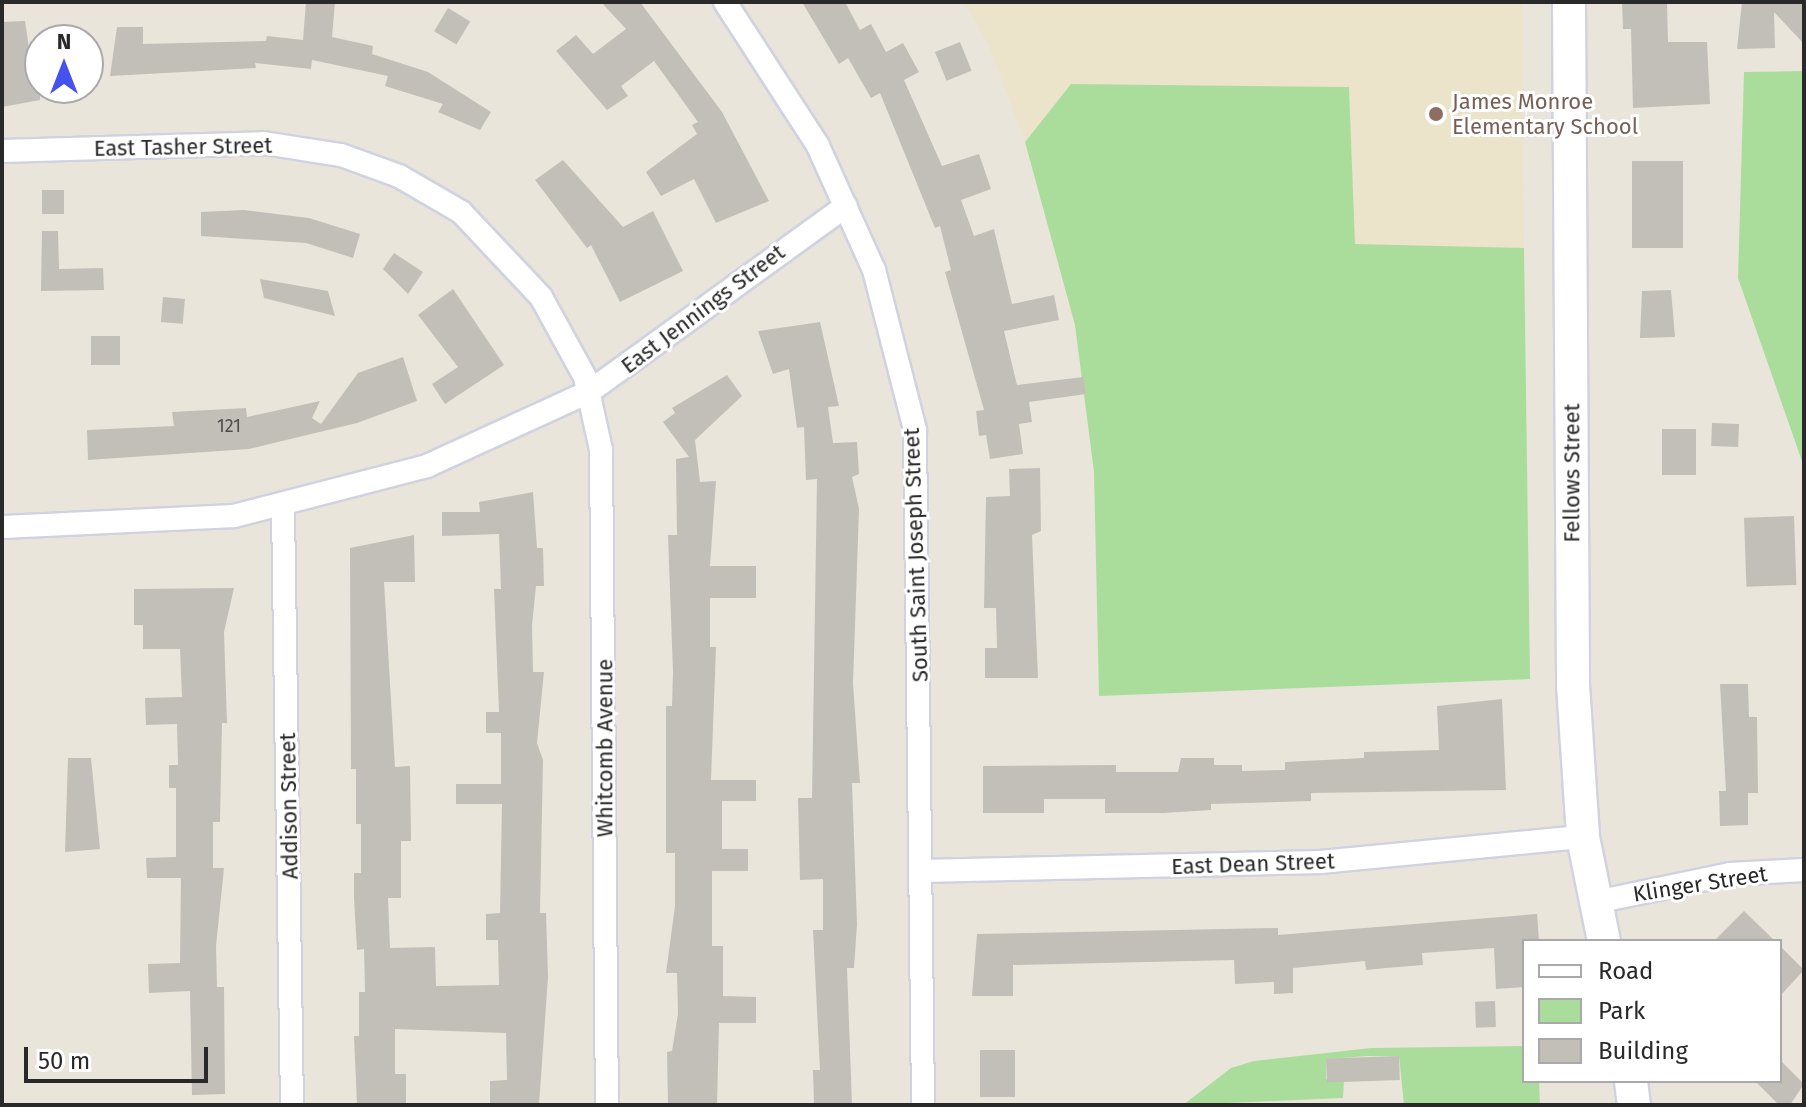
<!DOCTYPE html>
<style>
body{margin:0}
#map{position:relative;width:1806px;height:1107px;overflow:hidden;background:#eae5db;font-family:"Fira Sans",sans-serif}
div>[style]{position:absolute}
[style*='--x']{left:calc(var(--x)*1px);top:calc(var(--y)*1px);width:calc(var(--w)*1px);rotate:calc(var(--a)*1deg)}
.education>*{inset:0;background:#ebe4cb}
.green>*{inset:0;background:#aadd9b}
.building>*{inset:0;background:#c2bfb8;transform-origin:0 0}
.roads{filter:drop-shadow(2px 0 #d0d2e1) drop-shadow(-2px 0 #d0d2e1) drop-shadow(0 2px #d0d2e1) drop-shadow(0 -2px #d0d2e1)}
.street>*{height:22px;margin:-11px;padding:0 11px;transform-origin:11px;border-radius:11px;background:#fff}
.secondary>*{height:32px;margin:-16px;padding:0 16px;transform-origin:16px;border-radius:16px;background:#fff}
.dots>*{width:22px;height:22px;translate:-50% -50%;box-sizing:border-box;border:4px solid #fff;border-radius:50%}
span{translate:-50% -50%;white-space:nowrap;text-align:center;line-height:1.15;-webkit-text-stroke:6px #fff;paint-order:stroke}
.number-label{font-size:18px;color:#4f4e4d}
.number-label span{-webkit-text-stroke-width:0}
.education-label{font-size:22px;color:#785e54}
.left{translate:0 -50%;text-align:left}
.street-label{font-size:22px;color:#292929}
.frame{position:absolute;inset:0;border:4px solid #292929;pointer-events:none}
.legend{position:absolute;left:1522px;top:939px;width:260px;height:144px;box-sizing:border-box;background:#fff;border:2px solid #a9a9a9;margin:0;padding:10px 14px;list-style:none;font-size:24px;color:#292929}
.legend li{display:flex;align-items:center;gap:16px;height:40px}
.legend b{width:40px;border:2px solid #a9a9a9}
.north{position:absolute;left:24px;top:24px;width:80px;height:80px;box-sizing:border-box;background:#fff;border:2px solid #a9a9a9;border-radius:50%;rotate:0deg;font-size:22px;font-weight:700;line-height:32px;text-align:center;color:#292929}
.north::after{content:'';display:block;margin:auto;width:28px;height:36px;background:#4552ed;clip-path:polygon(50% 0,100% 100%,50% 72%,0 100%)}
.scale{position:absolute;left:24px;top:1047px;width:184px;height:36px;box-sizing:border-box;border:4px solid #292929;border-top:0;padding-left:10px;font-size:24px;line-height:28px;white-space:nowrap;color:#292929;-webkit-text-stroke:6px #fff;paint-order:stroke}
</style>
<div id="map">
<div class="education">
<i style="clip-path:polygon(963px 2px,1522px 2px,1524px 248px,1355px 244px,1349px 87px,1071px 84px,1025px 142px,988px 44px)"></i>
</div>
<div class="green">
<i style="clip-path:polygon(1804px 71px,1804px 467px,1738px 278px,1744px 72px)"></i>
<i style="clip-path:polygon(1071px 84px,1349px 87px,1355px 244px,1524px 248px,1530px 679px,1099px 696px,1094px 472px,1075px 325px,1025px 142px)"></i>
<i style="clip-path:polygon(1524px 1046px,1524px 1081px,1539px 1081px,1540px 1105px,1404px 1105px,1399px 1056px,1368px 1056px,1326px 1059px,1326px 1079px,1344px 1080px,1343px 1098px,1183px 1105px,1231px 1068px,1254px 1061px,1371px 1048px)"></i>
</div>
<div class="building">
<i style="clip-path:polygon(306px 2px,335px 2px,332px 37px,373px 46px,372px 54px,428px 72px,491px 112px,480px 130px,438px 112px,443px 104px,385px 86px,388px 76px,312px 60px,311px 69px,255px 63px,256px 68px,110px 76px,117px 27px,143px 27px,143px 44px,266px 41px,267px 36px,303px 40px)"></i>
<i style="clip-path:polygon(601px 2px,640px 2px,722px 112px,769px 201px,716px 223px,694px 179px,661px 196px,646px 172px,697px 134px,692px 125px,698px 122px,654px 61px,621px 86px,628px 96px,607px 110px,556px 51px,576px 35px,593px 54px,626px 29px)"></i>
<i style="clip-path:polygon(802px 2px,845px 2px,860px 30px,871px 24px,886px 52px,903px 43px,919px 72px,904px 80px,942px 166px,979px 154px,991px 189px,961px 200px,974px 236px,994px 229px,1012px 304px,1054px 295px,1059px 320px,1004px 331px,1017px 385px,1083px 377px,1086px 394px,1029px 402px,1032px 422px,1019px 424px,1023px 454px,990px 459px,986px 435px,979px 436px,976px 411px,984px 410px,945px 272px,951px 270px,940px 226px,935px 228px,880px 93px,871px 98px,848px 58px,839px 64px)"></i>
<i style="clip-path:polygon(1622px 2px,1667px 2px,1668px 42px,1707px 42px,1710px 104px,1633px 108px,1631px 29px,1623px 29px)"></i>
<i style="clip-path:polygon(1742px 2px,1804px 2px,1804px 44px,1774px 12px,1775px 48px,1737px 49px)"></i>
<i style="left:448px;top:8px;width:26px;height:27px;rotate:31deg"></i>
<i style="clip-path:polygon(25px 21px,32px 68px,40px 67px,40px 100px,2px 107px,2px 22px)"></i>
<i style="left:960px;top:42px;width:31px;height:27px;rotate:68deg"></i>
<i style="clip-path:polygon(563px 160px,623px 227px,653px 211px,683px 271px,620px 302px,591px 245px,587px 248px,535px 180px)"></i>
<i style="left:1632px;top:161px;width:51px;height:87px"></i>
<i style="left:42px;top:190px;width:22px;height:24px"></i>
<i style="clip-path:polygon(244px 210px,309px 218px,360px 234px,353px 258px,306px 243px,201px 236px,201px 212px)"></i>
<i style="clip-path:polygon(42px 231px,58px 231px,59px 269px,103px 268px,104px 290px,41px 291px)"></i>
<i style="clip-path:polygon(394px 253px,423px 272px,408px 294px,383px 269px)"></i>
<i style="clip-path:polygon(260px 279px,328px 291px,335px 316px,264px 298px)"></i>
<i style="clip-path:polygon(453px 289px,504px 365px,445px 404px,432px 384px,458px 367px,418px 315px)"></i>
<i style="clip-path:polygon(1671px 290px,1675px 337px,1640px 338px,1642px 291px)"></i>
<i style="left:163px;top:297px;width:22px;height:25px;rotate:5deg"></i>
<i style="clip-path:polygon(820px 322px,839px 406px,828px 407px,833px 443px,857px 442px,859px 474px,852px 477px,859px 509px,853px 683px,860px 783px,852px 783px,857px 924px,854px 968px,847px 968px,852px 1105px,814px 1105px,813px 1070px,820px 1070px,813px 930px,823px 930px,823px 879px,800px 880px,798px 798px,812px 798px,817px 479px,806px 480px,804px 427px,797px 428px,789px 369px,773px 374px,758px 331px)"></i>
<i style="left:91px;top:336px;width:29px;height:29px"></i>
<i style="clip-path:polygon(403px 357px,417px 401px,357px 423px,249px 449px,88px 460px,87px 430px,174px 426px,172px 412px,246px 408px,247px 417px,320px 401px,312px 418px,321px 424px,358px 373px)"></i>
<i style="clip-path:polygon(727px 375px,742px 396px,695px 440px,700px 482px,716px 481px,710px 566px,756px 566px,756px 598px,710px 598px,710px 647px,716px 647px,711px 780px,756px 780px,756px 801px,722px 801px,722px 849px,748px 849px,748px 871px,712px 871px,712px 946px,723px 946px,723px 996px,756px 997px,756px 1023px,719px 1023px,717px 1105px,668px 1105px,667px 1052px,672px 1051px,678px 1014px,677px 973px,666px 973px,675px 906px,675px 853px,666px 853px,666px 706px,672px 706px,673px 672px,668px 535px,677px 535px,676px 459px,689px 457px,663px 422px,675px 413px,672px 408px)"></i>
<i style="left:1712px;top:423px;width:27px;height:23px;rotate:2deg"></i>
<i style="left:1662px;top:429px;width:34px;height:46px"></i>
<i style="clip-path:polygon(1040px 468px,1041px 531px,1032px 535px,1038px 678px,985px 678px,985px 648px,997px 648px,996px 608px,984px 608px,986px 497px,1010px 496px,1009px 469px)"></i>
<i style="clip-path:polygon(533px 492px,537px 548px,543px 548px,544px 586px,536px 586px,532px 625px,533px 672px,544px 672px,537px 743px,543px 760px,540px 913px,546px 913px,548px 977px,539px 1105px,490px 1105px,490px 1081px,507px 1080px,506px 1033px,395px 1029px,395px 1074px,406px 1074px,406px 1105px,357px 1105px,354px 1036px,359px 1036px,359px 992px,365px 992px,364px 949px,357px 950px,354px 898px,354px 873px,361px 873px,361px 824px,356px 824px,356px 769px,351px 769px,350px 548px,414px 535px,415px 582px,384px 582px,395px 767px,410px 766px,411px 841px,401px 841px,401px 898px,388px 898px,390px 948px,435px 947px,436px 986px,499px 985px,498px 940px,486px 940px,486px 914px,500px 913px,502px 804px,456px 804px,456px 784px,501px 784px,501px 733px,486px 733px,486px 712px,499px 712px,494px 589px,501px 589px,499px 534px,442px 536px,442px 512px,480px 512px,479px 502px)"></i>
<i style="left:1794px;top:516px;width:69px;height:50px;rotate:88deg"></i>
<i style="clip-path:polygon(234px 588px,224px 632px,227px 723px,222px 723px,220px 822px,213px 822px,213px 868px,224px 868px,216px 946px,217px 987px,224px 987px,225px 1094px,192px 1095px,190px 991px,149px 993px,148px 964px,180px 963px,181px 878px,147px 878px,146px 858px,176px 857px,176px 788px,169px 788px,169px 765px,178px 765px,177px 724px,146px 725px,145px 698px,182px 697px,180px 649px,143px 649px,143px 625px,134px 625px,134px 589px)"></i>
<i style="clip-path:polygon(1720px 684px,1748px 684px,1749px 717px,1757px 717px,1758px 793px,1748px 793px,1748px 825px,1720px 826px,1719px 791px,1726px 791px)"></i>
<i style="clip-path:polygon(1502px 699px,1506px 790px,1311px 793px,1311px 801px,1211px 804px,1211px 810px,1163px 813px,1105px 813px,1105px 799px,1044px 799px,1044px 813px,983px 813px,983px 766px,1116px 765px,1116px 772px,1178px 772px,1181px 758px,1214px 758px,1214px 765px,1242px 765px,1242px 771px,1285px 770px,1285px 762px,1364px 758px,1364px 752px,1439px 750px,1437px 706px)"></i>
<i style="clip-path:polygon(68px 758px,91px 758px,100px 849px,65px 852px)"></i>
<i style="clip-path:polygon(1744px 911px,1775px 941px,1714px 941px)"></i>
<i style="clip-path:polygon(1537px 914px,1539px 941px,1524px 941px,1524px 987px,1496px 989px,1494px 948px,1422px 953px,1423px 965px,1386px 968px,1366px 970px,1365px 961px,1293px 968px,1293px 993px,1274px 994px,1274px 982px,1235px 984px,1234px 960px,1013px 965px,1013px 996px,972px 996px,977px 934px,1278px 928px,1278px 935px)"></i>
<i style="clip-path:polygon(1780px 946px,1804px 970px,1780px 996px)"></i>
<i style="left:1495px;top:1001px;width:26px;height:20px;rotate:88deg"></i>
<i style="left:980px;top:1050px;width:35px;height:47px"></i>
<i style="left:1399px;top:1056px;width:24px;height:73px;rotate:88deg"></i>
<i style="clip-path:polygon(1780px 1060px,1804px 1084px,1790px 1105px,1779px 1105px,1755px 1081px,1780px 1081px)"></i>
</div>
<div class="roads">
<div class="street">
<i style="--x:725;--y:2;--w:171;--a:57.1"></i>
<i style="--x:818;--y:146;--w:136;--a:65.7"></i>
<i style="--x:874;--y:270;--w:165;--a:75.6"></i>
<i style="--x:915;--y:430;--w:675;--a:89.32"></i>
<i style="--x:2;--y:151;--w:262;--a:-1.7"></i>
<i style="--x:264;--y:143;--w:78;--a:8.9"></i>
<i style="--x:341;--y:155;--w:62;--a:19.9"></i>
<i style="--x:399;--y:176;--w:72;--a:30.1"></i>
<i style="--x:461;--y:212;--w:117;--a:46.7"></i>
<i style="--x:541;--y:297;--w:91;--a:61.2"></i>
<i style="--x:585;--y:377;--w:75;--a:77.6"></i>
<i style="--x:601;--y:450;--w:655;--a:89.48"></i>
<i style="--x:283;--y:508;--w:597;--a:89.14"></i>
<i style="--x:2;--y:527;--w:232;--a:-2.7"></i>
<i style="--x:234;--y:516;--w:199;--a:-14.5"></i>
<i style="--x:427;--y:466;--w:178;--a:-24.6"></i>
<i style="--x:589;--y:392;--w:317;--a:-35.9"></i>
<i style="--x:921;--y:871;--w:400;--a:-1.3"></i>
<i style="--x:1321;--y:862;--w:263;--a:-5.5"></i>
<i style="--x:1596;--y:902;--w:137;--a:-11.8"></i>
<i style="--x:1730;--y:874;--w:74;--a:-3.1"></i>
</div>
<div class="secondary">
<i style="--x:1569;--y:2;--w:683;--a:89.66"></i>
<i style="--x:1573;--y:685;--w:152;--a:86.2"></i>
<i style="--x:1583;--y:837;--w:106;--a:78.6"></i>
<i style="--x:1631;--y:1081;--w:24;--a:83"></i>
</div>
</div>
<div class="dots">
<i style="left:1436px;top:114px;background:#8d6e63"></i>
</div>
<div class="number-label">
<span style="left:229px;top:426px">121</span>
</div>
<div class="education-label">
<span class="left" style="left:1452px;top:114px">James Monroe<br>Elementary School</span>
</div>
<div class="street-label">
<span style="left:183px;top:147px;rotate:-1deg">East Tasher Street</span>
<span style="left:703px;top:309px;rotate:-37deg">East Jennings Street</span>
<span style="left:1572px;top:473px;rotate:-90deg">Fellows Street</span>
<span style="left:916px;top:555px;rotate:-92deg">South Saint Joseph Street</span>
<span style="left:605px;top:748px;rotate:-90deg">Whitcomb Avenue</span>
<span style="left:289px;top:806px;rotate:-91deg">Addison Street</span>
<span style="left:1253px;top:864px;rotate:-2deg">East Dean Street</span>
<span style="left:1700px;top:884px;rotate:-9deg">Klinger Street</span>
</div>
<div class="frame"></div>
<ul class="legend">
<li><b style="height:10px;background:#fff"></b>Road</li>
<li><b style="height:22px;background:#aadd9b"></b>Park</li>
<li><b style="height:22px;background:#c2bfb8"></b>Building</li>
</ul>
<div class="north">N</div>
<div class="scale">50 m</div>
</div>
